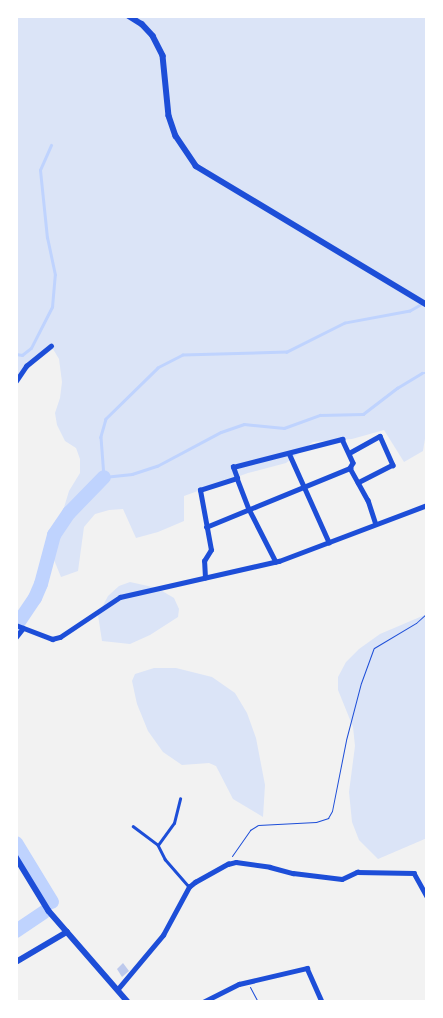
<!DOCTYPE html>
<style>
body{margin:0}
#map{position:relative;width:443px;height:1018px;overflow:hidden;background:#f2f2f2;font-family:"DM Sans",sans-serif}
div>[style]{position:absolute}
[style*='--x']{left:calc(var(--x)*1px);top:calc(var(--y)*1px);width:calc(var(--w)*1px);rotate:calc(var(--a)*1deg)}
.green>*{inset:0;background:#dbe4f7}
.stream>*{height:2.5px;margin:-1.25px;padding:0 1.25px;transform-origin:1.25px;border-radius:1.25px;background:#bfd3fe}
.river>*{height:14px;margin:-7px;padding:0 7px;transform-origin:7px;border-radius:7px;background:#bfd3fe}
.building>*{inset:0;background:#bdc9ec}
.path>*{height:1px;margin:-0.5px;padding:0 0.5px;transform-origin:0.5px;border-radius:0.5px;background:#1d4ed8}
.service>*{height:2.5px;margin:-1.25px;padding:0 1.25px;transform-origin:1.25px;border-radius:1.25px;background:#1d4ed8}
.minor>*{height:4.5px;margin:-2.25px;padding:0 2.25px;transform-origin:2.25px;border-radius:2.25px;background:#1d4ed8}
.tertiary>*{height:5.5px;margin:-2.75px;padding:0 2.75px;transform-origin:2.75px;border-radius:2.75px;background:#1d4ed8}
span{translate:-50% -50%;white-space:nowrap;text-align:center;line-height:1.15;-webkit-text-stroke:5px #fff;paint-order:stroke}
.frame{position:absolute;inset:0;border:18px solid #fff;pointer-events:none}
</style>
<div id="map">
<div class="green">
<i style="clip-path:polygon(16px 16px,427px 16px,427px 426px,423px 451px,404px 462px,384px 430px,352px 439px,313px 442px,286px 463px,248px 473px,184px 496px,184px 521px,158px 532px,136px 538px,123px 509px,109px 510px,95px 514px,84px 527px,78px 571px,61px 577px,54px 560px,55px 537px,69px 491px,80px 473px,80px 459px,76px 448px,65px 441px,57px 425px,55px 413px,60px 398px,62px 382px,59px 359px,53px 349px,30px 366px,16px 387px)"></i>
<i style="clip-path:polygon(130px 582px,157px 588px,174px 598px,179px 609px,178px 617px,150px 635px,130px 644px,102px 641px,98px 615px,108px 596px,119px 586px)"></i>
<i style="clip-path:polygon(427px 614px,427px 838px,378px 859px,359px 840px,352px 822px,349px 792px,355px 746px,353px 727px,338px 690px,338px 677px,346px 662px,359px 649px,380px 634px)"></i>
<i style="clip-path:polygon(154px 668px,176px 668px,212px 677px,235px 693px,247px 713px,256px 738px,265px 785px,263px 817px,233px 799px,216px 766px,209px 763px,182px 765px,163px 752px,148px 731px,137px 704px,132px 681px,135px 674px)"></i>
</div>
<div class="stream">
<i style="--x:424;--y:303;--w:16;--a:150"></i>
<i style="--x:410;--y:311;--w:66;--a:169.5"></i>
<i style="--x:345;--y:323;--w:65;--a:153.4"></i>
<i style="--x:287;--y:352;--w:104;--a:178.3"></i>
<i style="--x:183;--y:355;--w:28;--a:153"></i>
<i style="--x:158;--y:368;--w:73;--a:135.6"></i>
<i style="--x:106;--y:419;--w:19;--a:106"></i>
<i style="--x:101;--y:437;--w:40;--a:85.7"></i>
<i style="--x:104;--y:477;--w:28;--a:-6"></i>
<i style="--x:132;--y:474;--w:26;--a:-18"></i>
<i style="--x:157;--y:466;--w:72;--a:-28"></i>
<i style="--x:221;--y:432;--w:24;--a:-19"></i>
<i style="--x:244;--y:424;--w:40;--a:5.7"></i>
<i style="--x:284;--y:428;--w:38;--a:-20"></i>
<i style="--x:320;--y:415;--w:43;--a:-1.3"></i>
<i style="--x:363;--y:414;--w:43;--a:-37.4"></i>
<i style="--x:397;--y:388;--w:29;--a:-31"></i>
<i style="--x:422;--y:373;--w:5;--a:0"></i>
<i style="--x:16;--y:354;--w:6;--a:9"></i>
<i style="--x:22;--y:355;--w:11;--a:-38"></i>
<i style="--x:31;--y:348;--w:46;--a:-62.9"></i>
<i style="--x:52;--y:307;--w:32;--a:-85"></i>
<i style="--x:55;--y:275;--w:38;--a:-102"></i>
<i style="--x:47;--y:238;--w:68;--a:-95.9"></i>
<i style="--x:40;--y:170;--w:27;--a:-66"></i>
</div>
<div class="river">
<i style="--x:16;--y:626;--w:34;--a:-56"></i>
<i style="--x:35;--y:598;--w:15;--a:-67"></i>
<i style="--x:41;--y:584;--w:51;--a:-75.1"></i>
<i style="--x:54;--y:535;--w:27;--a:-56"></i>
<i style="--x:69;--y:513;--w:50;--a:-45.8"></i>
<i style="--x:16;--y:843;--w:69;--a:58.6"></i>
<i style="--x:16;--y:931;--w:34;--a:-34"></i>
</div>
<div class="building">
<i style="clip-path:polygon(123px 963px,129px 971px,122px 977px,117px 969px)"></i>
</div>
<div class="path">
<i style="--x:232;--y:856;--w:32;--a:-55"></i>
<i style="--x:250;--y:830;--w:9;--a:-32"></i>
<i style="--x:258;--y:825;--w:58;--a:-3"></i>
<i style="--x:316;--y:822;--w:13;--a:-18"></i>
<i style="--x:328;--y:818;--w:8;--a:-60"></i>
<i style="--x:332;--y:811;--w:72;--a:-78.8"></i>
<i style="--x:346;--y:740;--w:59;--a:-75.3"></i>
<i style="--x:361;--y:683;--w:37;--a:-70"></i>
<i style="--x:374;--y:648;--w:49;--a:-30.8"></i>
<i style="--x:416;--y:623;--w:15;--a:-42"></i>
<i style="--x:250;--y:987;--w:17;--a:62"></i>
</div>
<div class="service">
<i style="--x:133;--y:826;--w:31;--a:37"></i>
<i style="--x:158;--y:845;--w:16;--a:63"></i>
<i style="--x:165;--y:859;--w:37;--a:49"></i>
<i style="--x:158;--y:845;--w:27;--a:-54"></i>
<i style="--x:174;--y:823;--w:25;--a:-76"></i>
</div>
<div class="minor">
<i style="--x:16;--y:381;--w:18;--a:-56"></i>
<i style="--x:26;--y:366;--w:32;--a:-39"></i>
<i style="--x:289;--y:453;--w:98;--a:65.8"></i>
<i style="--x:349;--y:453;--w:35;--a:-29"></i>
<i style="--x:380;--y:436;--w:32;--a:66"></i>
<i style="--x:393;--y:465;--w:39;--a:153"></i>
<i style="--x:237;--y:478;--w:12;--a:-110"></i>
<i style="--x:233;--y:467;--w:113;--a:-14.4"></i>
<i style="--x:342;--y:439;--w:26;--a:65"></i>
<i style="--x:353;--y:463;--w:6;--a:121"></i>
<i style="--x:206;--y:527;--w:156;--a:-22.3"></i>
<i style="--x:350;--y:468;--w:37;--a:61"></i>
<i style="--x:368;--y:500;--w:25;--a:72"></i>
<i style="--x:205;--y:578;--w:17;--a:-93"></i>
<i style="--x:204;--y:561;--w:13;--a:-58"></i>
<i style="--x:211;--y:550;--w:61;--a:-100.4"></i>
<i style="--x:200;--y:490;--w:39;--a:-18"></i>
<i style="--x:237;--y:478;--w:33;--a:69"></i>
<i style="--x:249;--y:509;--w:59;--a:63"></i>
<i style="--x:16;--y:625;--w:39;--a:21"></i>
<i style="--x:52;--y:639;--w:8;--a:-14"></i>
<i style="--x:60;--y:637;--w:72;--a:-33.7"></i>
<i style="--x:120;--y:597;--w:163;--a:-12.8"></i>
<i style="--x:279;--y:561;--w:158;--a:-20.7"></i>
<i style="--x:16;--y:637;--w:11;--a:-52"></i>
<i style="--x:117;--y:990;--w:72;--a:-50.1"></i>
<i style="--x:163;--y:935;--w:55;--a:-61.6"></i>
<i style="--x:189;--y:887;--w:8;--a:-40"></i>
<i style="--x:195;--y:882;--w:38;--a:-29"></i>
<i style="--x:228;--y:864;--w:8;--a:-14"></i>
<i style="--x:236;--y:862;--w:34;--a:8"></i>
<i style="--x:270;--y:867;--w:24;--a:15"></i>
<i style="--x:293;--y:873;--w:49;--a:7"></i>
<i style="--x:342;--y:879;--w:17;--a:-25"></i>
<i style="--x:357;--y:872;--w:57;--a:1"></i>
<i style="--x:414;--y:873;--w:26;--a:61"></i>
<i style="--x:203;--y:1002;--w:40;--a:-26.6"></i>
<i style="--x:239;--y:984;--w:70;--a:-13.2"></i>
<i style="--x:307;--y:968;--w:37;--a:66"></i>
</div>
<div class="tertiary">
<i style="--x:129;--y:16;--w:15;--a:32"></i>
<i style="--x:142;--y:24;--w:16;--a:47"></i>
<i style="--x:153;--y:36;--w:22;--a:63"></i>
<i style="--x:163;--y:56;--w:60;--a:84.3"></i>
<i style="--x:169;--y:116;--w:21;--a:71"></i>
<i style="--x:176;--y:136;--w:36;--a:56"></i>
<i style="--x:196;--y:166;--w:270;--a:31"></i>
<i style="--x:16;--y:857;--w:63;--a:58.6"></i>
<i style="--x:49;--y:911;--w:121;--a:49"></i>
<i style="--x:16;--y:962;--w:59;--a:-30.5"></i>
</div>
<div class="frame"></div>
</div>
